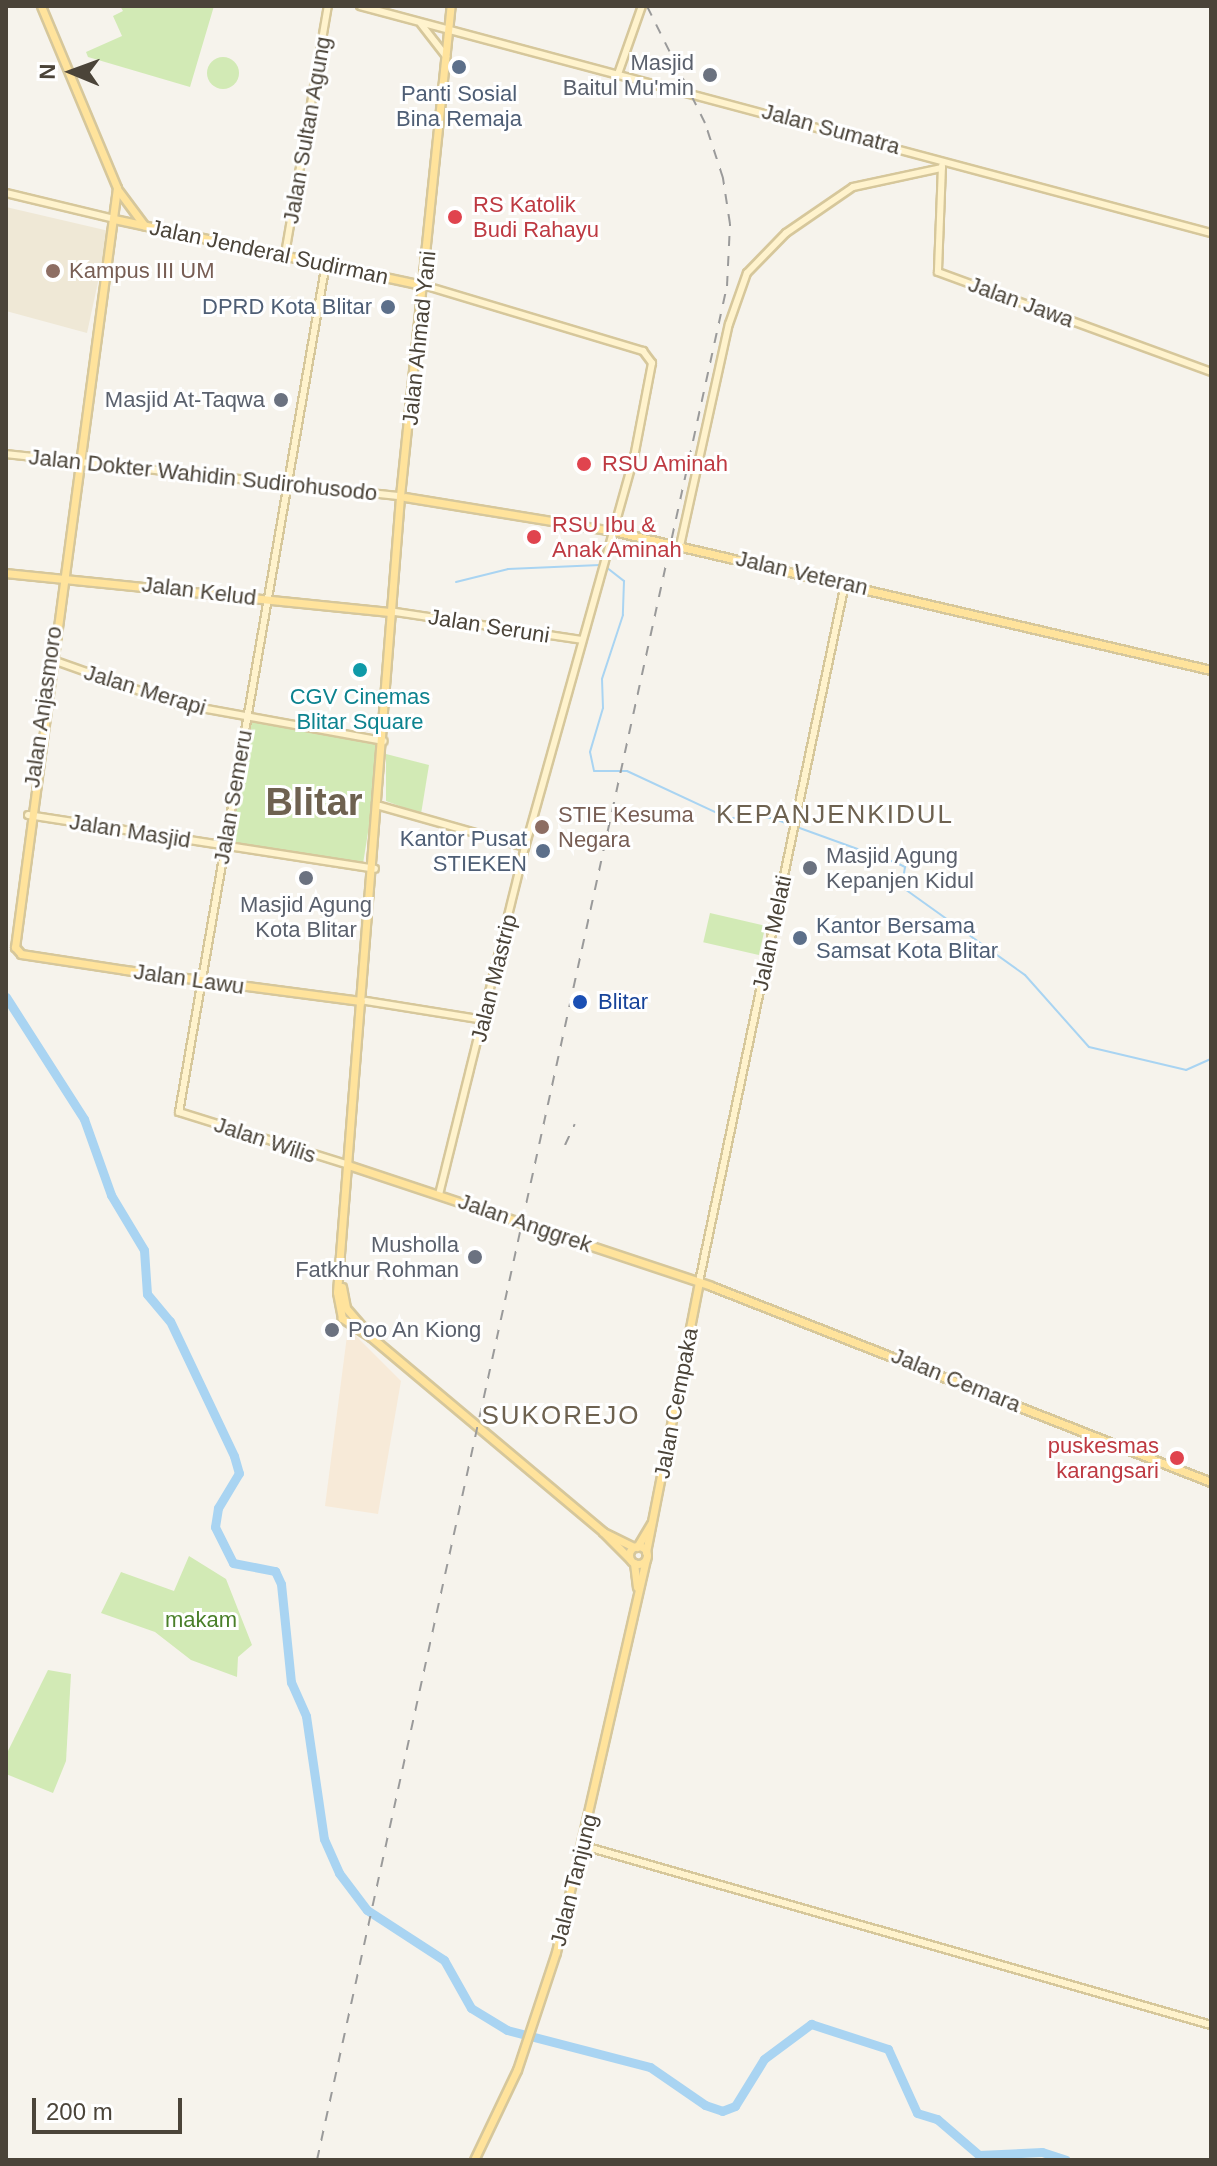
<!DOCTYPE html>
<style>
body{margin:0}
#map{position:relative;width:1217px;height:2166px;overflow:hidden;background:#f6f3ec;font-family:Arial,sans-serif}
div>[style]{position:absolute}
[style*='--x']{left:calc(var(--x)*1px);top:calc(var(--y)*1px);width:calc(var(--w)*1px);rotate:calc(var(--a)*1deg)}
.commercial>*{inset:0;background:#f7ead8}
.education>*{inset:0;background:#efe8d6}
.green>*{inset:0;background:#d2eab5;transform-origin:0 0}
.round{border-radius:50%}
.stream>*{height:2px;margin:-1px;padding:0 1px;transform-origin:1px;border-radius:1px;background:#a9d4f2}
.river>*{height:9px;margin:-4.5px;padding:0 4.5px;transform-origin:4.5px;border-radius:4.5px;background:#a9d4f2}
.roads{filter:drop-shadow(2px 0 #d6c79b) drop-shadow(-2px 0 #d6c79b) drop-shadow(0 2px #d6c79b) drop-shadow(0 -2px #d6c79b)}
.secondary>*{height:6px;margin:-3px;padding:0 3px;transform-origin:3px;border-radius:3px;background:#fff3cd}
.primary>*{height:7px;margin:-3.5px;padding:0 3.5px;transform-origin:3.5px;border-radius:3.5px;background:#ffe39c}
.primary>.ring{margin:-3.5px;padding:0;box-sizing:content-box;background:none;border:7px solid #ffe39c;border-radius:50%}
.rail>*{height:2px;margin-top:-1px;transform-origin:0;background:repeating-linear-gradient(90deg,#9a9a9a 0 10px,transparent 0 20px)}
.dots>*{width:22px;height:22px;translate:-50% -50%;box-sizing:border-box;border:4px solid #fff;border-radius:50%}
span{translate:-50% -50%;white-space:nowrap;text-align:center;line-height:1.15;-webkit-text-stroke:6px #fff;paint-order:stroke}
.worship-label{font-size:22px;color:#5b616d}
.right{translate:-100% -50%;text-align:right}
.left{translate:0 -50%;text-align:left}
.service-label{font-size:22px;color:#4e5e75}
.street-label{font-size:22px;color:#4b4439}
.health-label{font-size:22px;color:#be3a42}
.education-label{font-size:22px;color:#785e54}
.culture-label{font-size:22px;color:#0d838f}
.transit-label{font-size:22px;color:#164399}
.park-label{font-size:22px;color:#4a7f2a}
.quarter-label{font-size:26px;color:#6e6250;letter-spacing:2px}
.town-label{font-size:38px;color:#6e6250;font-weight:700}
.frame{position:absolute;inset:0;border:8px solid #4b4439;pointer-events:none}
.north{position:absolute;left:32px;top:32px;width:80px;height:80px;-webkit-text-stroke:6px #fff;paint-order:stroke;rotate:271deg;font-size:22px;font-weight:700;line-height:32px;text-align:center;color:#4b4439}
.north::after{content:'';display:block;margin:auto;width:28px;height:36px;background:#4b4439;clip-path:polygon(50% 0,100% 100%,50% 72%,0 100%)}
.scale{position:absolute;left:32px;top:2098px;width:150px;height:36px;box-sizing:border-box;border:4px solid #4b4439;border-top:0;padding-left:10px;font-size:24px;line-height:28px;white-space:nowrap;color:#4b4439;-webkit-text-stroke:6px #fff;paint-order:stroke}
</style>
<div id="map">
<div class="commercial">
<i style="clip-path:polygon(348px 1328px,401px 1381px,378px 1514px,325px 1506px)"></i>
</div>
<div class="education">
<i style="clip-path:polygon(6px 207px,109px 231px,87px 333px,6px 311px)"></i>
</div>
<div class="green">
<i style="clip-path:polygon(120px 6px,214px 6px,190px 87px,88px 57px,86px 52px,122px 36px,113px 16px,123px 11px)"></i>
<i class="round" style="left:207px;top:57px;width:32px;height:32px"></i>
<i style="left:242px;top:720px;width:142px;height:128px;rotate:9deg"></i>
<i style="clip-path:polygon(386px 754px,429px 765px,421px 814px,386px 801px)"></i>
<i style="left:710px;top:913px;width:57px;height:30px;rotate:13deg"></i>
<i style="clip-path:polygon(189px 1556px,226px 1579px,252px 1645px,238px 1657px,237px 1677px,191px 1660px,155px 1632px,101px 1613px,121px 1572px,174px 1591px)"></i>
<i style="clip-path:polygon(48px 1670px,71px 1674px,66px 1761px,53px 1793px,6px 1774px,6px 1755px)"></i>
</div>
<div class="stream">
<i style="--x:606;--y:567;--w:23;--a:38"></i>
<i style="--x:624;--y:581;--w:34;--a:92"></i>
<i style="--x:623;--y:615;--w:67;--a:108.2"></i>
<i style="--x:602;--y:679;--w:29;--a:88"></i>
<i style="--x:603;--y:708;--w:46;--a:106.5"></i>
<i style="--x:590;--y:752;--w:19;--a:78"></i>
<i style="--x:594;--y:771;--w:33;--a:0"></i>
<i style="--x:627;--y:771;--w:111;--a:25"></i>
<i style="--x:728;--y:818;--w:44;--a:0"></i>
<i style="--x:772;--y:818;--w:135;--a:19.9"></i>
<i style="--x:899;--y:864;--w:7;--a:27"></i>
<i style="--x:905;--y:867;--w:20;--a:99"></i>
<i style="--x:902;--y:887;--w:151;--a:35.6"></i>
<i style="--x:1025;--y:975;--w:96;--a:48.4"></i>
<i style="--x:1089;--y:1047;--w:100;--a:13.3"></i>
<i style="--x:1186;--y:1070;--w:27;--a:-24"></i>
<i style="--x:456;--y:582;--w:54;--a:-14"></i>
<i style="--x:508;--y:569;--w:92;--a:-2.5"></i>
</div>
<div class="river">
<i style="--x:6;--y:997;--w:145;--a:57.4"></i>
<i style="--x:84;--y:1119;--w:81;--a:70.4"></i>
<i style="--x:111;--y:1195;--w:64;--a:59"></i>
<i style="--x:144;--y:1250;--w:44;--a:86.1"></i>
<i style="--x:147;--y:1294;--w:35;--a:50"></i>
<i style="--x:170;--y:1321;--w:149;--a:64.6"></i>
<i style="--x:234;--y:1456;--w:18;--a:74"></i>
<i style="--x:239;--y:1473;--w:41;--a:121"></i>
<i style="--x:218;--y:1508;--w:19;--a:99"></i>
<i style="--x:215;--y:1527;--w:40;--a:63.4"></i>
<i style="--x:233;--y:1563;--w:43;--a:10.8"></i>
<i style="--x:275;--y:1571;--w:14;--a:65"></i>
<i style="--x:281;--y:1584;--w:99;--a:84.2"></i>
<i style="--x:291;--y:1682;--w:37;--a:66"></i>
<i style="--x:306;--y:1716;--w:124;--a:81.7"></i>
<i style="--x:324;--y:1839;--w:37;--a:66"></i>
<i style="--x:339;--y:1873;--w:46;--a:52.9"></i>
<i style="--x:367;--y:1910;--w:92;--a:33"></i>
<i style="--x:444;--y:1960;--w:55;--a:60.6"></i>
<i style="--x:471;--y:2008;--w:42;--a:31.4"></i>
<i style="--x:507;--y:2030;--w:148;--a:14.5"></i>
<i style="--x:650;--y:2067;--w:67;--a:34.6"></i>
<i style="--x:705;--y:2105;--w:18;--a:19"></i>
<i style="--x:722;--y:2111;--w:14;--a:-21"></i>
<i style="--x:735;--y:2106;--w:55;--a:-58.3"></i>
<i style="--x:764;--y:2059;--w:59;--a:-36.7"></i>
<i style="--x:811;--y:2024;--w:81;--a:18"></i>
<i style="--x:888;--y:2049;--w:70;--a:65.6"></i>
<i style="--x:917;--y:2113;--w:21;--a:17"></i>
<i style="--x:937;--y:2119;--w:55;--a:40.6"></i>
<i style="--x:979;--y:2155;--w:63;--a:-2.7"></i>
<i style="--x:1042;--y:2152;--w:25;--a:18"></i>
</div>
<div class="roads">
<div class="secondary">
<i style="--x:360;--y:6;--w:881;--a:14.94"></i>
<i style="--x:421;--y:24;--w:41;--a:52"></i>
<i style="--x:618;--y:74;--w:72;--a:-70.6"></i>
<i style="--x:942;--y:166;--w:106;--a:92.2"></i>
<i style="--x:938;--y:272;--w:291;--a:20.1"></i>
<i style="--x:6;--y:193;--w:111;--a:13.5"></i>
<i style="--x:285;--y:254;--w:252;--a:-80.2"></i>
<i style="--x:326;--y:263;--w:862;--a:99.82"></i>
<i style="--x:179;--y:1112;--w:178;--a:17.3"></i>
<i style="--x:423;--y:285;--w:230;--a:16.7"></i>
<i style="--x:643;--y:351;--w:15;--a:53"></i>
<i style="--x:652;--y:363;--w:96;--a:100.8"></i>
<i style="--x:634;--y:457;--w:405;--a:105.6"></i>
<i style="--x:525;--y:847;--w:357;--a:103.9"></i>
<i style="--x:6;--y:454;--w:396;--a:6.1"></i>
<i style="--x:680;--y:546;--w:227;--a:-77.6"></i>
<i style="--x:729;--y:324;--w:54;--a:-70.6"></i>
<i style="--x:747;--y:273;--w:56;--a:-45.7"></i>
<i style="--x:786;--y:233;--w:81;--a:-34.5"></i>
<i style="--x:853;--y:187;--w:91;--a:-12.1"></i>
<i style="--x:395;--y:612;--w:189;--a:8.5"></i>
<i style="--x:50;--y:659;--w:132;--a:19.5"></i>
<i style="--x:174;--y:703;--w:213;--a:10.3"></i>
<i style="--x:380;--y:806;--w:151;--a:15.8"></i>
<i style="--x:28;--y:815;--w:351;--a:8.8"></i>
<i style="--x:366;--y:1001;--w:120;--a:9.1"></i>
<i style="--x:699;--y:1282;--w:713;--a:-78.19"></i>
<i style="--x:584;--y:1846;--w:652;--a:15.93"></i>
</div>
<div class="primary">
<i style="--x:41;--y:6;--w:197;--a:67.3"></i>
<i style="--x:117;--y:188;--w:766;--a:97.65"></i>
<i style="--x:15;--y:947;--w:9;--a:49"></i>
<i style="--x:21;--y:954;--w:105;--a:8.7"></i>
<i style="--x:125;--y:970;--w:238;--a:7.5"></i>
<i style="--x:118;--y:190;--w:44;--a:53.4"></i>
<i style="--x:114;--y:219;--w:316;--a:12.1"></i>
<i style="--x:405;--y:497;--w:211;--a:9.3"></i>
<i style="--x:613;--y:531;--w:614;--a:13.09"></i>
<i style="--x:6;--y:573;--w:387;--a:5.8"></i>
<i style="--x:351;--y:1166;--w:379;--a:18.4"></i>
<i style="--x:711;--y:1286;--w:537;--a:21.41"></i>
<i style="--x:342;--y:1287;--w:21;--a:79"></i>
<i style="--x:346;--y:1308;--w:38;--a:49"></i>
<i style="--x:371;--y:1337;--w:303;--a:40"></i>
<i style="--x:603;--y:1532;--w:34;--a:26"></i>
<i style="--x:371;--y:1337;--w:35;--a:-147"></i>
<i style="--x:342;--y:1318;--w:26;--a:-101"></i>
<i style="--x:337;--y:1292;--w:798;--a:-85.47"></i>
<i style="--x:400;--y:496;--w:493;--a:-84.1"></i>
<i style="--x:603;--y:1532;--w:37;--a:45"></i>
<i class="ring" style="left:629px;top:1546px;width:11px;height:11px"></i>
<i style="--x:637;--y:1547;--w:27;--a:-59"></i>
<i style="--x:646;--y:1552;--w:275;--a:-78.9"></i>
<i style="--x:634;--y:1563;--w:24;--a:83"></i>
<i style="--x:474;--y:2160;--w:100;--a:-64.5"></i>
<i style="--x:517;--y:2070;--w:124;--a:-71.7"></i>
<i style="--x:556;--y:1952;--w:402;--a:-77.1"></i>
</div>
</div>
<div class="rail">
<i style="--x:565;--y:1145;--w:23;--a:-65"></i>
<i style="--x:317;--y:2160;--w:1918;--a:-77.66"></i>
<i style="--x:727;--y:286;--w:62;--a:-87.2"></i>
<i style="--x:730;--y:224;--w:47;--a:-98.7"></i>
<i style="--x:723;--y:178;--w:58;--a:-108.1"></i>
<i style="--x:705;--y:123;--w:131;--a:-116.4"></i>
</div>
<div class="dots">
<i style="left:459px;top:67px;background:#5c6f8a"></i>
<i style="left:710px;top:75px;background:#6b7280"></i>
<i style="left:455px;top:217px;background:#e0444e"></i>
<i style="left:53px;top:271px;background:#8d6e63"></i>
<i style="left:388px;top:307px;background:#5c6f8a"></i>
<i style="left:281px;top:400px;background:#6b7280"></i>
<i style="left:584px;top:464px;background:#e0444e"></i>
<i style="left:534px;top:537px;background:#e0444e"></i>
<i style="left:360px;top:670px;background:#0f9aa8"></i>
<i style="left:542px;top:827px;background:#8d6e63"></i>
<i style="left:543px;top:851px;background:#5c6f8a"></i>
<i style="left:810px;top:868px;background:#6b7280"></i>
<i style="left:306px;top:878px;background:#6b7280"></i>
<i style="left:800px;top:938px;background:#5c6f8a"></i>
<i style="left:580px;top:1002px;background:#1a4fb4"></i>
<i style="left:475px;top:1257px;background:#6b7280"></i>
<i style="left:332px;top:1330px;background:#6b7280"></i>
<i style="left:1177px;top:1458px;background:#e0444e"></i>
</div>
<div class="worship-label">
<span class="right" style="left:694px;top:75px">Masjid<br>Baitul Mu'min</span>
<span class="right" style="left:265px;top:400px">Masjid At-Taqwa</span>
<span class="left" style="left:826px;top:868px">Masjid Agung<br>Kepanjen Kidul</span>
<span style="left:306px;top:917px">Masjid Agung<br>Kota Blitar</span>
<span class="right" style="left:459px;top:1257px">Musholla<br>Fatkhur Rohman</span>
<span class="left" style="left:348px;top:1330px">Poo An Kiong</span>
</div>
<div class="service-label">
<span style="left:459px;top:106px">Panti Sosial<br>Bina Remaja</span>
<span class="right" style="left:372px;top:307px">DPRD Kota Blitar</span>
<span class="right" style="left:527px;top:851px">Kantor Pusat<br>STIEKEN</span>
<span class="left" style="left:816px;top:938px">Kantor Bersama<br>Samsat Kota Blitar</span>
</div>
<div class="street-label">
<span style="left:831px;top:129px;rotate:15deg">Jalan Sumatra</span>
<span style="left:307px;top:130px;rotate:-80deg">Jalan Sultan Agung</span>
<span style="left:269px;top:252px;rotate:12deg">Jalan Jenderal Sudirman</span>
<span style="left:1021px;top:302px;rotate:20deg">Jalan Jawa</span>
<span style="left:419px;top:338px;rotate:-84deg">Jalan Ahmad Yani</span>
<span style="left:203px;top:475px;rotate:6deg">Jalan Dokter Wahidin Sudirohusodo</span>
<span style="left:802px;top:573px;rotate:13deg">Jalan Veteran</span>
<span style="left:199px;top:591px;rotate:7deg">Jalan Kelud</span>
<span style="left:489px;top:626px;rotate:9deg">Jalan Seruni</span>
<span style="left:145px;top:690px;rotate:17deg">Jalan Merapi</span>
<span style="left:43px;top:707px;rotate:-82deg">Jalan Anjasmoro</span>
<span style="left:233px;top:797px;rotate:-80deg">Jalan Semeru</span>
<span style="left:130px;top:831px;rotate:9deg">Jalan Masjid</span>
<span style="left:772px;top:933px;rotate:-78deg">Jalan Melati</span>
<span style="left:494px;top:978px;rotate:-76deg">Jalan Mastrip</span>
<span style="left:189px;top:979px;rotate:8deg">Jalan Lawu</span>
<span style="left:265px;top:1140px;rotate:18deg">Jalan Wilis</span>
<span style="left:525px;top:1223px;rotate:19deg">Jalan Anggrek</span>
<span style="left:956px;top:1380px;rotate:22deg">Jalan Cemara</span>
<span style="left:676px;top:1403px;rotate:-79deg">Jalan Cempaka</span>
<span style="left:574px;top:1880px;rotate:-76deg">Jalan Tanjung</span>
</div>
<div class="health-label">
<span class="left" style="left:473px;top:217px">RS Katolik<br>Budi Rahayu</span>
<span class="left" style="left:602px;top:464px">RSU Aminah</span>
<span class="left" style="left:552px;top:537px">RSU Ibu &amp;<br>Anak Aminah</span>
<span class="right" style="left:1159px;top:1458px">puskesmas<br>karangsari</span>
</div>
<div class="education-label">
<span class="left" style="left:69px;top:271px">Kampus III UM</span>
<span class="left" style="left:558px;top:827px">STIE Kesuma<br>Negara</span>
</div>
<div class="culture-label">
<span style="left:360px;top:709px">CGV Cinemas<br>Blitar Square</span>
</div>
<div class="transit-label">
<span class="left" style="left:598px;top:1002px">Blitar</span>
</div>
<div class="park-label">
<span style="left:201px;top:1620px">makam</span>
</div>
<div class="quarter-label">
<span style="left:835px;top:815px">KEPANJENKIDUL</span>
<span style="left:561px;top:1416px">SUKOREJO</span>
</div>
<div class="town-label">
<span style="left:314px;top:803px">Blitar</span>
</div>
<div class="frame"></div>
<div class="north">N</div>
<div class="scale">200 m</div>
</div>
